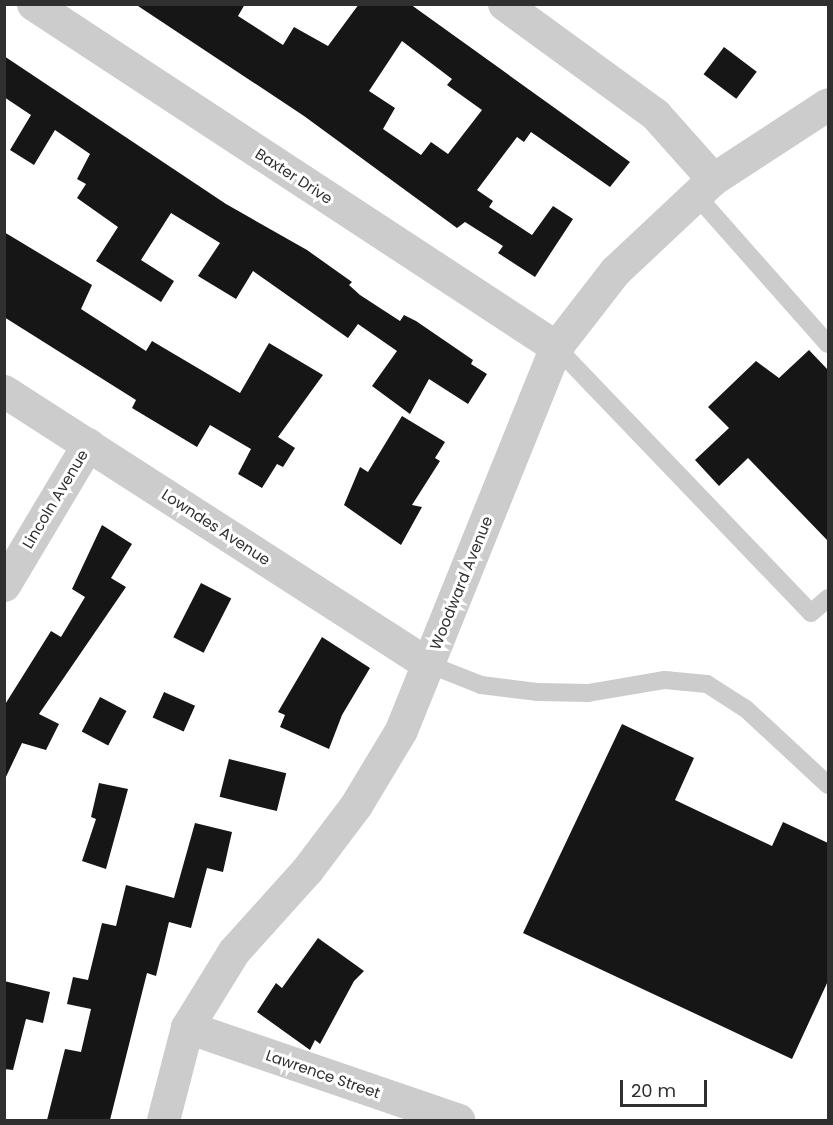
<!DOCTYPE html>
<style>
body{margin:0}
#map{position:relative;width:833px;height:1125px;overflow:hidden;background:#fff;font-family:Poppins,sans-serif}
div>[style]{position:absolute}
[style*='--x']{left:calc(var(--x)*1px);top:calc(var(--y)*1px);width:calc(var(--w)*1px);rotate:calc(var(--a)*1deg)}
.building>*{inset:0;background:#161616;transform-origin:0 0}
.lane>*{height:18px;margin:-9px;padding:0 9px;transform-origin:9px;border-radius:9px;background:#ccc}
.street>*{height:33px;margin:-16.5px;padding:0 16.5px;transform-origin:16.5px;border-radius:16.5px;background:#ccc}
span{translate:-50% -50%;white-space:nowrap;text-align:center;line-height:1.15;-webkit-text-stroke:6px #fff;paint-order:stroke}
.street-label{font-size:15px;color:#2f2f2f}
.frame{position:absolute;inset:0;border:6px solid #2f2f2f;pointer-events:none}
.scale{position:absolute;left:620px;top:1080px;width:87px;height:27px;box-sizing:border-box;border:3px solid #2f2f2f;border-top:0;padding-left:8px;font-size:18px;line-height:21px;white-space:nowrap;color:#2f2f2f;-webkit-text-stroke:4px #fff;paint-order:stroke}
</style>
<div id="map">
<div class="building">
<i style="clip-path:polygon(evenodd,135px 4px,245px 4px,238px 16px,283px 45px,294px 27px,328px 46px,359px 4px,410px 4px,630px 162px,610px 187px,531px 132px,524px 142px,517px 137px,477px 190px,493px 201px,489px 207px,532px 235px,553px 206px,573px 219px,535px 277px,498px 253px,503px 246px,465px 222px,457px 228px,304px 116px,135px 4px,402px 41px,452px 79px,447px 85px,482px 110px,448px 154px,431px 142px,421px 155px,383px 129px,395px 108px,369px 91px,402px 41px)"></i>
<i style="left:724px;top:47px;width:41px;height:34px;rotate:37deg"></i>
<i style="clip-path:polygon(4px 56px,226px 204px,307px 250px,352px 282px,349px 285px,360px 295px,400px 321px,404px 315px,416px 321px,473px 360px,471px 364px,487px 374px,468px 404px,429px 379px,410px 414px,372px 386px,397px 351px,358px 324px,348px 338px,253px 271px,236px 299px,198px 276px,220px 243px,171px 213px,141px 260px,174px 281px,161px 302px,96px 261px,118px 227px,77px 198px,86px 184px,77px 179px,90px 154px,55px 130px,34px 165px,10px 150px,31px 115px,4px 97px)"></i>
<i style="clip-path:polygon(4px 232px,92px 285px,81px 309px,146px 351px,152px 341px,240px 393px,269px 343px,323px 375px,278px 437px,295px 448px,283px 467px,277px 464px,262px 488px,238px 474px,251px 449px,210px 425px,197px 447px,132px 408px,136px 400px,4px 317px)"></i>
<i style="clip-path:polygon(809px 350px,828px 370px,828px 541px,748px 458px,719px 486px,695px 460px,729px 428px,708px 407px,756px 361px,779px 378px)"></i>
<i style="clip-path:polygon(402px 416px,445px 442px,435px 458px,440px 461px,412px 505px,422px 507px,401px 545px,344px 505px,360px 467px,368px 472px)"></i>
<i style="clip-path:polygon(102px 525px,132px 544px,111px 578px,126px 587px,39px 714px,59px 724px,46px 750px,22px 743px,4px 781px,4px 706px,51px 631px,61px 637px,85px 597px,72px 589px)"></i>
<i style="left:201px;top:583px;width:34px;height:61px;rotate:27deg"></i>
<i style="clip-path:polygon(322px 637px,370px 668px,342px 715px,329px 749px,280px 727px,285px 715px,278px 712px)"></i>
<i style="left:164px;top:692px;width:34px;height:28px;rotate:24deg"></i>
<i style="left:100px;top:697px;width:30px;height:39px;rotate:28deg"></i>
<i style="clip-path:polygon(622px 724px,694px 758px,675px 800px,772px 846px,783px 822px,828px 843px,828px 981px,792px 1059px,523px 933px)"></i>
<i style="left:229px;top:759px;width:59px;height:39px;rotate:14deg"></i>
<i style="clip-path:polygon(99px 783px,128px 789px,106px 869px,82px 861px,96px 819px,91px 817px)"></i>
<i style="clip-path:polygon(195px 823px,232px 832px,223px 872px,207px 868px,191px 928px,169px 922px,156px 976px,147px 973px,110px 1120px,47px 1120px,65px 1049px,81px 1052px,91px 1009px,67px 1004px,73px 977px,88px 980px,102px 923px,116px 926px,126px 885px,174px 898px)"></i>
<i style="clip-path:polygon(318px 938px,364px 971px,354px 981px,320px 1044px,315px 1040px,310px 1050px,257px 1012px,276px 983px,282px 988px)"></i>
<i style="clip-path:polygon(4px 981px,50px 992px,43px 1023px,26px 1019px,13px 1070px,4px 1069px)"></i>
</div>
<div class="lane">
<i style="--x:696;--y:195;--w:199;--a:48.5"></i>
<i style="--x:556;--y:347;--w:368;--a:46.2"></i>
<i style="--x:811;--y:613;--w:23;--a:-41"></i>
<i style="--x:428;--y:664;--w:57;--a:21.6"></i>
<i style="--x:481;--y:685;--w:56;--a:7.1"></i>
<i style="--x:537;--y:692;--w:51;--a:1.1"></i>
<i style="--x:588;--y:693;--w:78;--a:-9.6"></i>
<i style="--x:665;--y:680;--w:42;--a:5.4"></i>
<i style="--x:707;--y:684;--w:46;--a:32.7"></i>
<i style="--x:746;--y:709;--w:112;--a:42.8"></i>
</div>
<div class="street">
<i style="--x:33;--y:4;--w:625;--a:33.26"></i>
<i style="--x:504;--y:4;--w:187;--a:36.1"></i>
<i style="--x:655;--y:114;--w:87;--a:48.3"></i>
<i style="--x:4;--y:391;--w:504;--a:32.78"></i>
<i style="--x:4;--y:585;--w:164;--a:-59.2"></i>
<i style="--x:187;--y:1027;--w:287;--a:18.9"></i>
<i style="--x:163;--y:1120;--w:96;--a:-75.5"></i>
<i style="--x:187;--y:1027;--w:89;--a:-58.3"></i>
<i style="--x:234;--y:951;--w:109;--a:-48"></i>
<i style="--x:307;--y:870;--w:81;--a:-53"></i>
<i style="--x:356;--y:805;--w:87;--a:-59"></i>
<i style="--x:401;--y:730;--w:413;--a:-68"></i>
<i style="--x:556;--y:347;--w:96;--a:-52.2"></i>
<i style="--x:615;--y:271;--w:134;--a:-43.2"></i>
<i style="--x:713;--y:179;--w:137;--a:-33.1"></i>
</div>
<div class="street-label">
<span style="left:294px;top:176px;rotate:33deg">Baxter Drive</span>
<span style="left:55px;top:499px;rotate:-59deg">Lincoln Avenue</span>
<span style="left:216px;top:527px;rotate:33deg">Lowndes Avenue</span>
<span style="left:461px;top:583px;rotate:-68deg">Woodward Avenue</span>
<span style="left:323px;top:1074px;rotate:19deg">Lawrence Street</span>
</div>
<div class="frame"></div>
<div class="scale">20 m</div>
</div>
